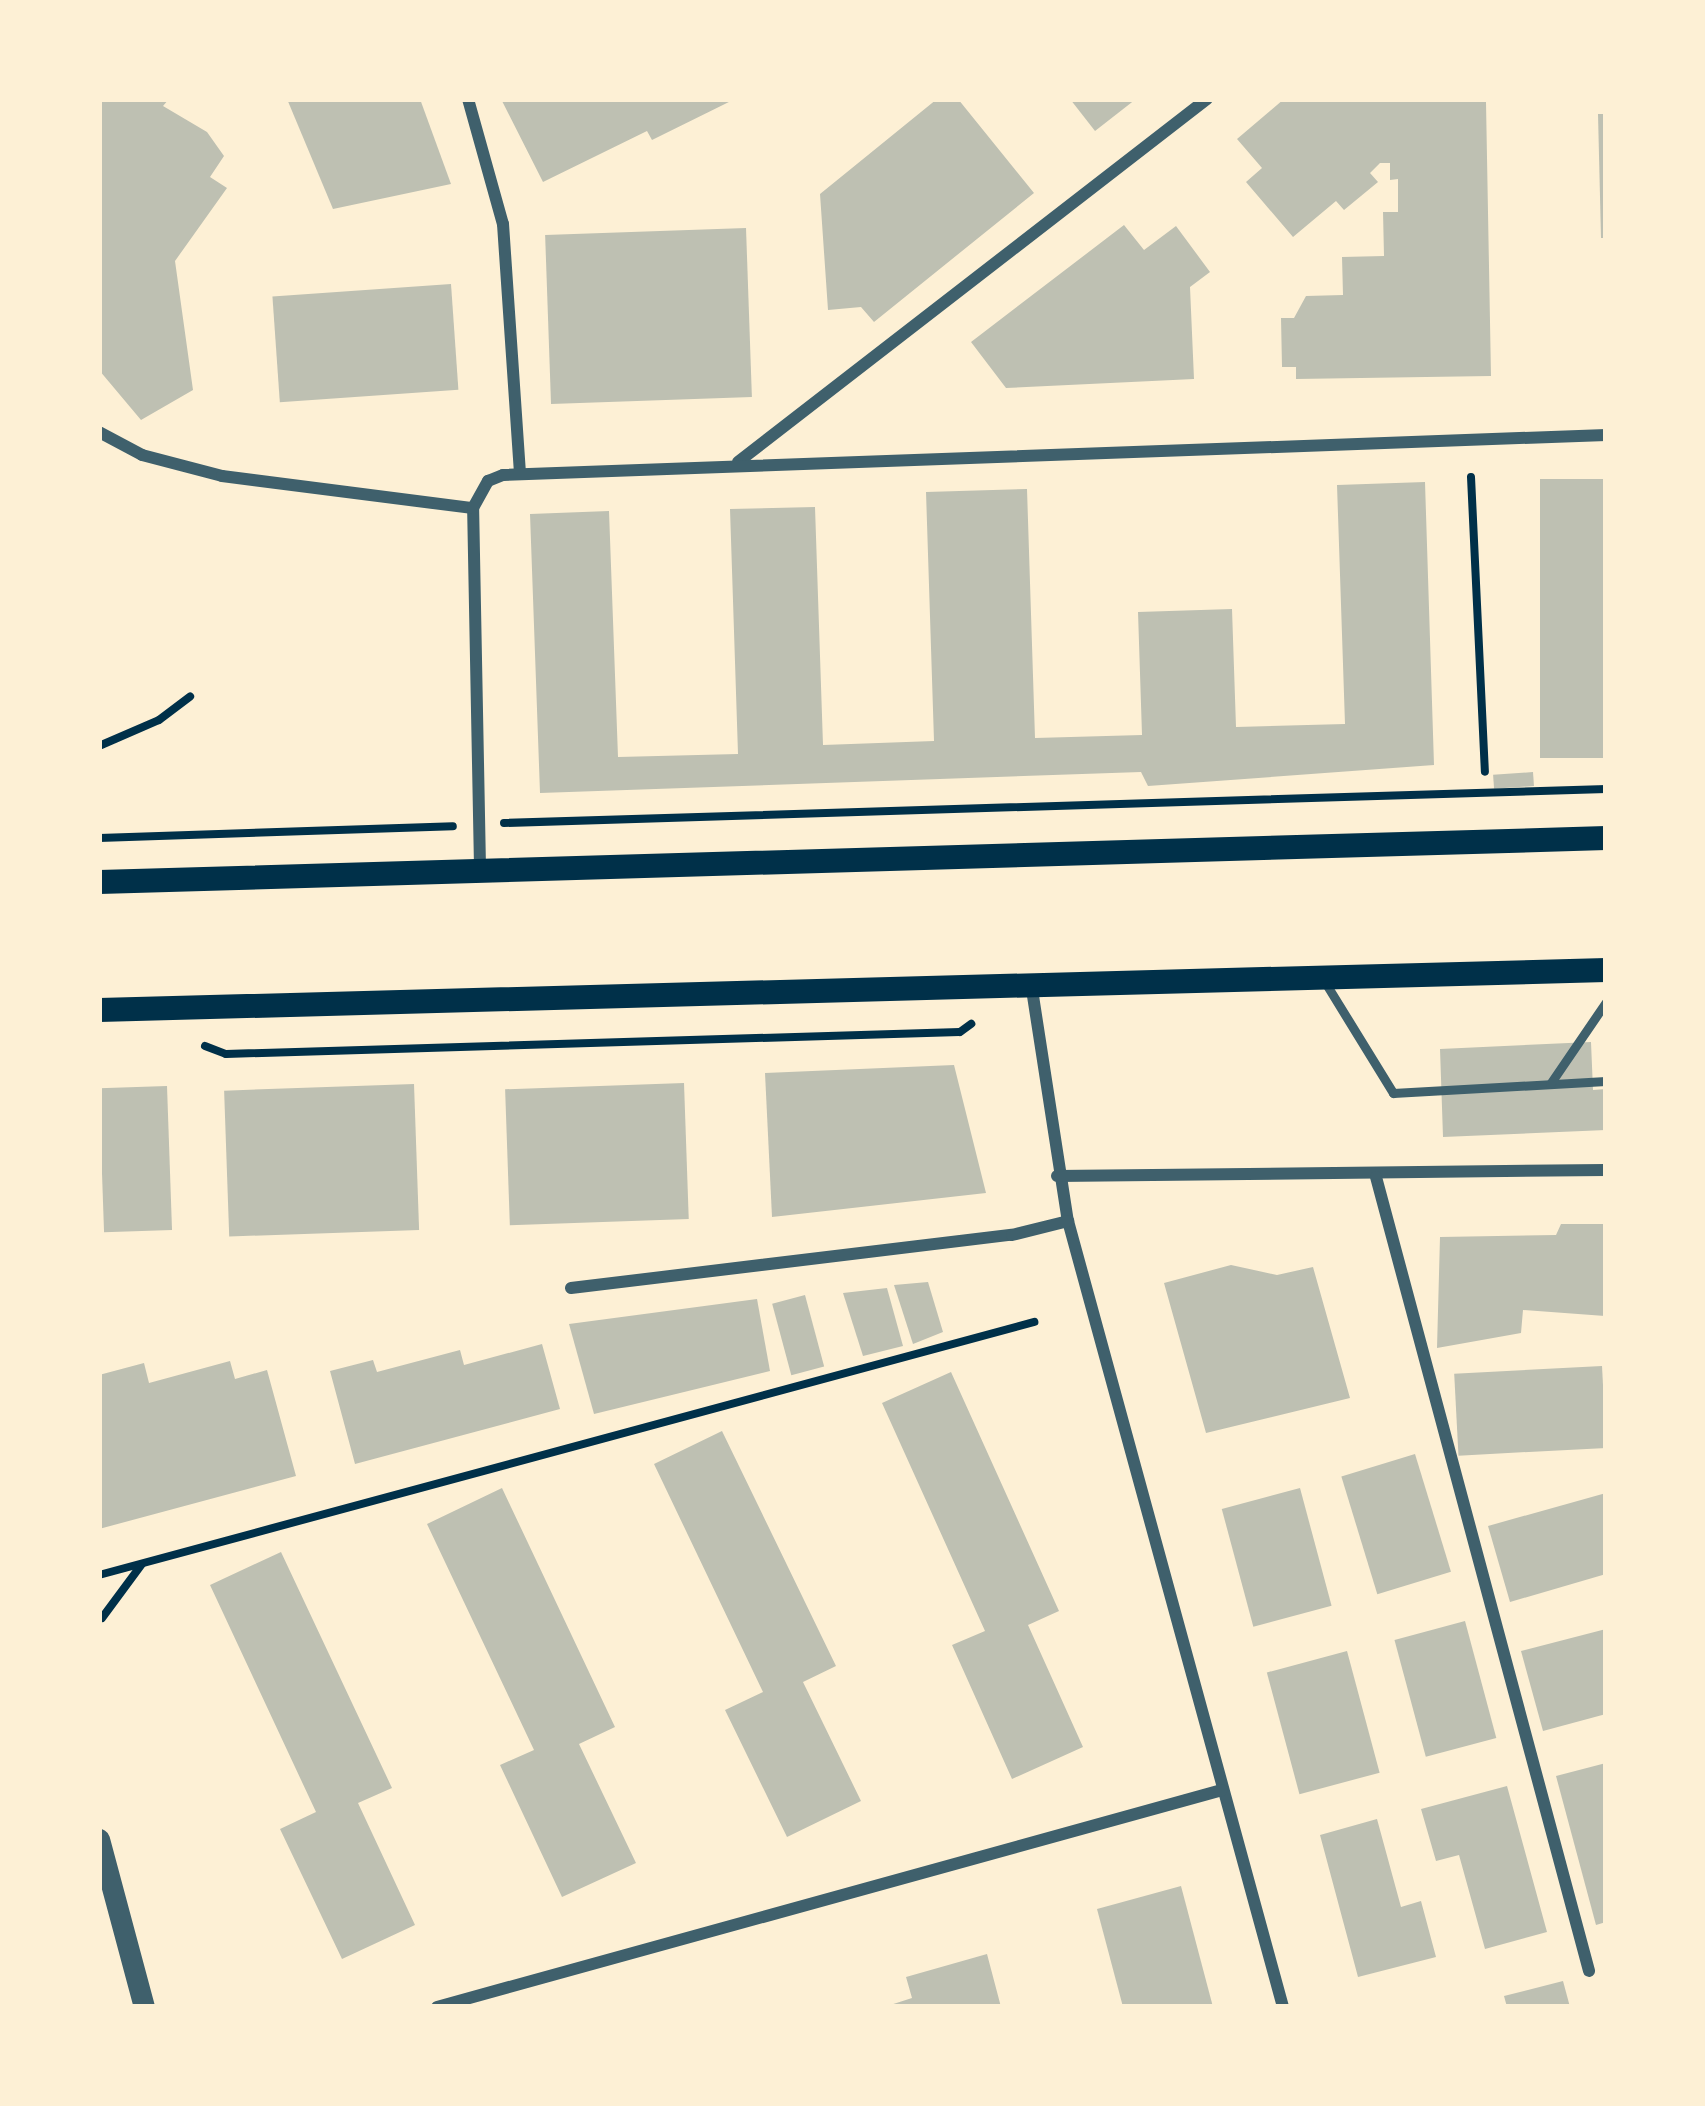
<!DOCTYPE html>
<style>
body{margin:0}
#map{position:relative;width:1705px;height:2106px;overflow:hidden;background:#fdf0d5;font-family:Raleway,sans-serif}
div>[style]{position:absolute}
[style*='--x']{left:calc(var(--x)*1px);top:calc(var(--y)*1px);width:calc(var(--w)*1px);rotate:calc(var(--a)*1deg)}
.building>*{inset:0;background:#bec0b2;transform-origin:0 0}
.path>*{height:8px;margin:-4px;padding:0 4px;transform-origin:4px;border-radius:4px;background:#003049}
.service>*{height:9px;margin:-4.5px;padding:0 4.5px;transform-origin:4.5px;border-radius:4.5px;background:#3f606c}
.minor>*{height:12px;margin:-6px;padding:0 6px;transform-origin:6px;border-radius:6px;background:#3f606c}
.tertiary>*{height:21px;margin:-10.5px;padding:0 10.5px;transform-origin:10.5px;border-radius:10.5px;background:#3f606c}
.secondary>*{height:24px;margin:-12px;padding:0 12px;transform-origin:12px;border-radius:12px;background:#003049}
span{translate:-50% -50%;white-space:nowrap;text-align:center;line-height:1.15;-webkit-text-stroke:12px #fdf0d5;paint-order:stroke}
.frame{position:absolute;inset:0;border:102px solid #fdf0d5;pointer-events:none}
</style>
<div id="map">
<div class="building">
<i style="clip-path:polygon(169px 99px,163px 106px,207px 132px,224px 156px,210px 177px,227px 188px,175px 261px,193px 390px,141px 420px,99px 370px,99px 101px)"></i>
<i style="clip-path:polygon(287px 99px,420px 99px,451px 184px,333px 209px)"></i>
<i style="clip-path:polygon(501px 99px,735px 99px,652px 140px,647px 131px,543px 182px)"></i>
<i style="clip-path:polygon(937px 99px,958px 99px,1034px 193px,874px 322px,861px 307px,828px 310px,820px 194px)"></i>
<i style="clip-path:polygon(1070px 99px,1136px 99px,1095px 131px)"></i>
<i style="clip-path:polygon(1284px 99px,1486px 102px,1491px 376px,1296px 379px,1296px 367px,1282px 367px,1281px 318px,1294px 318px,1306px 296px,1343px 295px,1342px 257px,1384px 256px,1383px 212px,1398px 212px,1398px 179px,1390px 180px,1390px 163px,1380px 163px,1370px 173px,1378px 182px,1344px 210px,1336px 201px,1293px 237px,1246px 182px,1262px 168px,1237px 139px)"></i>
<i style="clip-path:polygon(1598px 114px,1606px 114px,1606px 238px,1601px 238px)"></i>
<i style="clip-path:polygon(1124px 225px,1144px 250px,1176px 226px,1210px 272px,1190px 287px,1194px 379px,1006px 388px,971px 342px)"></i>
<i style="left:746px;top:228px;width:169px;height:201px;rotate:88deg"></i>
<i style="left:451px;top:284px;width:106px;height:179px;rotate:86deg"></i>
<i style="left:1606px;top:479px;width:279px;height:66px;rotate:90deg"></i>
<i style="clip-path:polygon(1425px 482px,1434px 765px,1148px 786px,1141px 772px,540px 793px,530px 514px,609px 511px,618px 757px,738px 754px,730px 509px,815px 507px,823px 745px,934px 741px,926px 492px,1027px 489px,1035px 738px,1142px 735px,1138px 612px,1232px 609px,1236px 727px,1345px 724px,1337px 485px)"></i>
<i style="left:1533px;top:772px;width:14px;height:40px;rotate:86deg"></i>
<i style="clip-path:polygon(1591px 1042px,1593px 1090px,1606px 1089px,1606px 1130px,1443px 1137px,1440px 1049px)"></i>
<i style="clip-path:polygon(954px 1065px,986px 1193px,772px 1217px,765px 1073px)"></i>
<i style="left:684px;top:1083px;width:136px;height:179px;rotate:88deg"></i>
<i style="left:414px;top:1084px;width:146px;height:190px;rotate:88deg"></i>
<i style="left:167px;top:1086px;width:144px;height:68px;rotate:88deg"></i>
<i style="clip-path:polygon(1561px 1224px,1606px 1224px,1605px 1316px,1523px 1310px,1521px 1333px,1437px 1348px,1440px 1237px,1556px 1235px)"></i>
<i style="clip-path:polygon(1231px 1265px,1277px 1275px,1313px 1267px,1350px 1398px,1206px 1433px,1164px 1283px)"></i>
<i style="clip-path:polygon(928px 1282px,943px 1332px,913px 1344px,894px 1285px)"></i>
<i style="clip-path:polygon(887px 1288px,903px 1346px,863px 1356px,843px 1293px)"></i>
<i style="left:805px;top:1295px;width:74px;height:34px;rotate:75deg"></i>
<i style="clip-path:polygon(757px 1299px,770px 1371px,594px 1414px,569px 1324px)"></i>
<i style="clip-path:polygon(542px 1344px,560px 1409px,355px 1464px,330px 1371px,373px 1360px,377px 1372px,460px 1350px,464px 1365px)"></i>
<i style="clip-path:polygon(230px 1361px,235px 1379px,267px 1370px,296px 1476px,99px 1529px,99px 1375px,144px 1363px,149px 1383px)"></i>
<i style="left:1602px;top:1366px;width:82px;height:148px;rotate:87deg"></i>
<i style="clip-path:polygon(951px 1372px,1059px 1611px,1028px 1625px,1083px 1747px,1012px 1779px,952px 1645px,985px 1631px,882px 1403px)"></i>
<i style="clip-path:polygon(722px 1431px,836px 1666px,803px 1682px,861px 1801px,787px 1837px,725px 1710px,763px 1692px,654px 1464px)"></i>
<i style="left:1415px;top:1454px;width:123px;height:77px;rotate:73deg"></i>
<i style="clip-path:polygon(502px 1488px,615px 1727px,579px 1744px,636px 1863px,562px 1897px,500px 1765px,534px 1750px,427px 1524px)"></i>
<i style="left:1300px;top:1488px;width:122px;height:81px;rotate:75deg"></i>
<i style="clip-path:polygon(1606px 1493px,1606px 1574px,1510px 1602px,1488px 1526px)"></i>
<i style="clip-path:polygon(281px 1552px,392px 1788px,358px 1803px,415px 1925px,342px 1959px,280px 1829px,316px 1812px,210px 1585px)"></i>
<i style="left:1465px;top:1621px;width:121px;height:73px;rotate:75deg"></i>
<i style="clip-path:polygon(1606px 1629px,1606px 1714px,1543px 1731px,1521px 1651px)"></i>
<i style="left:1347px;top:1651px;width:126px;height:83px;rotate:75deg"></i>
<i style="clip-path:polygon(1606px 1763px,1606px 1922px,1596px 1925px,1556px 1776px)"></i>
<i style="clip-path:polygon(1507px 1786px,1547px 1932px,1485px 1949px,1459px 1855px,1436px 1861px,1421px 1809px)"></i>
<i style="clip-path:polygon(1377px 1819px,1401px 1907px,1421px 1901px,1436px 1957px,1358px 1977px,1320px 1835px)"></i>
<i style="clip-path:polygon(1181px 1886px,1213px 2007px,1123px 2007px,1097px 1909px)"></i>
<i style="clip-path:polygon(987px 1954px,1001px 2007px,884px 2007px,912px 1998px,906px 1977px)"></i>
<i style="clip-path:polygon(1563px 1981px,1570px 2007px,1507px 2007px,1504px 1996px)"></i>
</div>
<div class="path">
<i style="--x:1471;--y:477;--w:295;--a:87.3"></i>
<i style="--x:99;--y:746;--w:65;--a:-23.4"></i>
<i style="--x:159;--y:720;--w:39;--a:-37"></i>
<i style="--x:504;--y:823;--w:1103;--a:-1.77"></i>
<i style="--x:99;--y:838;--w:354;--a:-1.9"></i>
<i style="--x:205;--y:1046;--w:22;--a:21"></i>
<i style="--x:226;--y:1054;--w:734;--a:-1.72"></i>
<i style="--x:960;--y:1032;--w:14;--a:-36"></i>
<i style="--x:99;--y:1575;--w:969;--a:-15.14"></i>
<i style="--x:102;--y:1618;--w:67;--a:-53.5"></i>
</div>
<div class="service">
<i style="--x:1323;--y:979;--w:134;--a:58.4"></i>
<i style="--x:1393;--y:1093;--w:213;--a:-3.2"></i>
<i style="--x:1550;--y:1084;--w:99;--a:-55.7"></i>
</div>
<div class="minor">
<i style="--x:468;--y:99;--w:130;--a:74.4"></i>
<i style="--x:503;--y:224;--w:248;--a:86.1"></i>
<i style="--x:99;--y:432;--w:49;--a:28.1"></i>
<i style="--x:142;--y:455;--w:83;--a:14.7"></i>
<i style="--x:222;--y:476;--w:253;--a:7.3"></i>
<i style="--x:738;--y:462;--w:593;--a:-37.74"></i>
<i style="--x:480;--y:867;--w:359;--a:-91.1"></i>
<i style="--x:473;--y:508;--w:31;--a:-61"></i>
<i style="--x:488;--y:481;--w:16;--a:-22"></i>
<i style="--x:503;--y:475;--w:1104;--a:-2.08"></i>
<i style="--x:1031;--y:983;--w:241;--a:81.2"></i>
<i style="--x:1068;--y:1221;--w:815;--a:74.7"></i>
<i style="--x:1057;--y:1176;--w:549;--a:-0.63"></i>
<i style="--x:1376;--y:1177;--w:822;--a:74.98"></i>
<i style="--x:571;--y:1288;--w:444;--a:-6.9"></i>
<i style="--x:1012;--y:1235;--w:58;--a:-14"></i>
<i style="--x:437;--y:2007;--w:814;--a:-15.45"></i>
</div>
<div class="tertiary">
<i style="--x:99;--y:1839;--w:174;--a:75"></i>
</div>
<div class="secondary">
<i style="--x:99;--y:882;--w:1508;--a:-1.67"></i>
<i style="--x:99;--y:1010;--w:1508;--a:-1.52"></i>
</div>
<div class="frame"></div>
</div>
